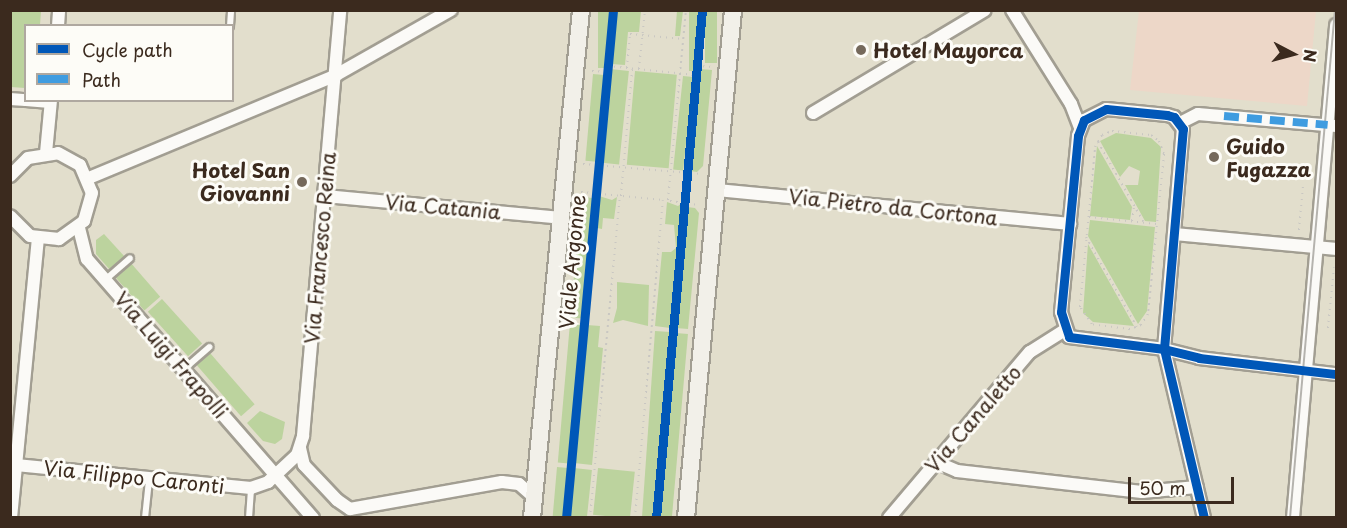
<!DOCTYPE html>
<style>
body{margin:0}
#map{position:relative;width:1347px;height:528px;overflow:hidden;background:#e2decc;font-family:"Playpen Sans",sans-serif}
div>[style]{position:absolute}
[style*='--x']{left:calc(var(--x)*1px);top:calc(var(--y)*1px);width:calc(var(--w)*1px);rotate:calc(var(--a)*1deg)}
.built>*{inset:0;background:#edd7c8}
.green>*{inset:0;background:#bcd39e;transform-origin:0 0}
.path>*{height:2px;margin-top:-1px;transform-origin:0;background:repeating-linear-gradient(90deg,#c9c7c2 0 1.5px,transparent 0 6px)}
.roads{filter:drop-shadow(2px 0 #a29e92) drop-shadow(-2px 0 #a29e92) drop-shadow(0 2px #a29e92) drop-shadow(0 -2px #a29e92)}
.lane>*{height:6px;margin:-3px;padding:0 3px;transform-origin:3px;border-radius:3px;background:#fbfaf7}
.street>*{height:12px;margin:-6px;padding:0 6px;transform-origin:6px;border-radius:6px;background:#fbfaf7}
.secondary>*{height:16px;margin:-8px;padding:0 8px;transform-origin:8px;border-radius:8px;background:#f2f0e9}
.tram>*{height:1.5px;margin:-0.75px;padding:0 0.75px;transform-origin:0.75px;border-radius:0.75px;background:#b5b3ae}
.quiet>*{height:8px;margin-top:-4px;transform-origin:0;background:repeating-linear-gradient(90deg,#3f9ce0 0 15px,transparent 0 23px)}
.cycleway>*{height:9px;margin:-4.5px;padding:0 4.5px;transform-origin:4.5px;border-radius:4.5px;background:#0057b8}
.dots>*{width:16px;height:16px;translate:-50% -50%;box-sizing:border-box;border:3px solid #fdfcf7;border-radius:50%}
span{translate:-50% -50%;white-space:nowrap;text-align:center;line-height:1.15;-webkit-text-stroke:6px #fdfcf7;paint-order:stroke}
.poi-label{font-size:20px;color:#3b2a1e;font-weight:700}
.left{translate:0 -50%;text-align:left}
.right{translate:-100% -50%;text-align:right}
.street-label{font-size:20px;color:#3b2a1e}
.frame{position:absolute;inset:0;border:12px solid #3b2a1e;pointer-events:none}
.legend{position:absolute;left:24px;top:24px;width:210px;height:78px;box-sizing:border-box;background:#fdfcf7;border:2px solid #afa8a0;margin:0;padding:8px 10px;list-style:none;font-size:18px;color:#3b2a1e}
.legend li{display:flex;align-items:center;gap:12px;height:30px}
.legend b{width:30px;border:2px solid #afa8a0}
.north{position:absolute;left:1263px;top:24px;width:60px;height:60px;-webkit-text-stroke:4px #fdfcf7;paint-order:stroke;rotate:96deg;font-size:16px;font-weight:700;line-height:24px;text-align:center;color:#3b2a1e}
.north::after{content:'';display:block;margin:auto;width:21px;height:27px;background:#3b2a1e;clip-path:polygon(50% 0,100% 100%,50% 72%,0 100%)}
.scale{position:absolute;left:1128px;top:477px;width:106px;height:27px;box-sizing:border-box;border:3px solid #3b2a1e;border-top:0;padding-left:8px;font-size:18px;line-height:21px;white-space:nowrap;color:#3b2a1e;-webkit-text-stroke:4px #fdfcf7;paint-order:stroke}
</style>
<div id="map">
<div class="built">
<i style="clip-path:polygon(1139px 11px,1316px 11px,1307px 106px,1130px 90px)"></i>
</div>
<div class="green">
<i style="clip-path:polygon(10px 11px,41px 11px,40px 25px,26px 26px,25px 88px,11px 87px)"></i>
<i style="left:598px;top:11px;width:12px;height:57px"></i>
<i style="clip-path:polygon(615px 11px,641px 11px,639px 32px,628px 32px,625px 65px,611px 64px)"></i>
<i style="clip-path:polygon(677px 11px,683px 11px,680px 36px,675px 36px)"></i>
<i style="left:689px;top:11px;width:10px;height:60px"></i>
<i style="left:705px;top:11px;width:12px;height:52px"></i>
<i style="left:610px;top:69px;width:19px;height:94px;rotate:6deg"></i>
<i style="clip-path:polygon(700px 69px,712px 70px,703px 166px,697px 172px,690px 171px)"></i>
<i style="left:635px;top:71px;width:42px;height:94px;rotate:5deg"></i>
<i style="left:593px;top:74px;width:11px;height:87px;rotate:5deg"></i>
<i style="left:683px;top:76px;width:10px;height:94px;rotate:6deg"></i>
<i style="clip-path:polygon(1116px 133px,1151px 138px,1161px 147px,1156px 222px,1145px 221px,1125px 185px,1138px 185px,1140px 171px,1129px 166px,1120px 177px,1100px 141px)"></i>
<i style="clip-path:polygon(1097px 146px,1132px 207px,1130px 220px,1090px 216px)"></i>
<i style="clip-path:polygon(599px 196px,612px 200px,617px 197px,614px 219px,603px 218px,602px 229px,597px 228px,589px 320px)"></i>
<i style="left:581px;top:197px;width:12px;height:121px;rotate:5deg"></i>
<i style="clip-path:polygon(667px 202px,678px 206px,682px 203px,670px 328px,655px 326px,662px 252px,671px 252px,676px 248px,674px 225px,665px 224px)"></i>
<i style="clip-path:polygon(687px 207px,695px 208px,699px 213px,688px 329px,676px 328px)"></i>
<i style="clip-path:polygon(1090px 220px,1155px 227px,1147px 311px,1138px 324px,1088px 236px)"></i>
<i style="clip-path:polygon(104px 234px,125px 257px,110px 270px,96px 254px,96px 240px)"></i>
<i style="clip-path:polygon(1088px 244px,1134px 326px,1093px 322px,1083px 313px)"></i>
<i style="left:130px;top:262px;width:46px;height:21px;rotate:49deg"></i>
<i style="clip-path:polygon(617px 282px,649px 285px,648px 326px,623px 320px,613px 323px,617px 308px)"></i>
<i style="left:162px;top:299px;width:60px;height:19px;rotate:48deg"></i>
<i style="left:570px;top:323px;width:11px;height:140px;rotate:5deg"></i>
<i style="clip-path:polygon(587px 325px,600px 326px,598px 347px,603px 348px,592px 465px,574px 463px)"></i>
<i style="left:655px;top:331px;width:15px;height:187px;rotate:4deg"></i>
<i style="left:676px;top:333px;width:12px;height:185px;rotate:5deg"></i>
<i style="left:210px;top:353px;width:68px;height:18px;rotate:49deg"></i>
<i style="clip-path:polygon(260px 411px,285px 422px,282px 439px,275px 444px,263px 441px,247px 423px)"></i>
<i style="left:557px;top:467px;width:11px;height:50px;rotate:5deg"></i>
<i style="left:574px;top:468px;width:18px;height:49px;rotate:6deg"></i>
<i style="left:598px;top:468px;width:37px;height:47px;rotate:6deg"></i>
</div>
<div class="path">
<i style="--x:608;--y:66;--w:88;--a:5.8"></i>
<i style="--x:697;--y:66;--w:16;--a:4"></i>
<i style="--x:627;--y:68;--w:34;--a:-85"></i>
<i style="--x:630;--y:34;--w:53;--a:5.4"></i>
<i style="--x:639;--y:69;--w:59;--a:-84.2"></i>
<i style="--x:592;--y:71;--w:15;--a:4"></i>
<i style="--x:1112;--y:131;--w:39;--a:6"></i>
<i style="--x:1151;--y:135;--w:10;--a:37"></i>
<i style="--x:1159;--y:141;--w:14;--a:69"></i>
<i style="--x:1164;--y:154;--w:161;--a:95.7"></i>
<i style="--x:1148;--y:314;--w:13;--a:122"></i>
<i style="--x:1141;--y:325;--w:12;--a:160"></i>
<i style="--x:1130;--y:329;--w:38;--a:-173"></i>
<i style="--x:1092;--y:324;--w:21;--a:-125"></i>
<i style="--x:1080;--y:307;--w:161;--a:-84.6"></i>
<i style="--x:1095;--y:147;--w:14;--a:-60"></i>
<i style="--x:1102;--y:135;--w:11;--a:-22"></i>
<i style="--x:1098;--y:142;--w:93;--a:60.4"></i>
<i style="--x:583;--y:164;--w:119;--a:4.8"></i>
<i style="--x:581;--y:192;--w:83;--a:5.5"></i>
<i style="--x:621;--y:196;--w:127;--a:-85"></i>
<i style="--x:668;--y:200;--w:191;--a:-84.6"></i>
<i style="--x:670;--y:201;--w:29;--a:8"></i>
<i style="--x:1089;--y:217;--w:68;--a:5.9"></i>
<i style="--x:1132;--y:221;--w:15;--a:-82"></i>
<i style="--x:1299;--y:230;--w:44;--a:-84.8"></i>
<i style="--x:1086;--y:237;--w:103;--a:60.5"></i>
<i style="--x:1328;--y:328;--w:61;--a:-84.4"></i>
<i style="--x:591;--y:517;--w:9;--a:6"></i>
<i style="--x:590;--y:518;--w:323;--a:-84.7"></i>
<i style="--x:635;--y:518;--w:319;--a:-85"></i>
</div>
<div class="roads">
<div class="lane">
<i style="--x:230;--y:26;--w:16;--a:-86"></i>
<i style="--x:105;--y:280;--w:33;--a:-41"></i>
<i style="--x:183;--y:370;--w:35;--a:-41"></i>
<i style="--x:145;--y:518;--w:39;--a:-84"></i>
<i style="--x:249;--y:518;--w:30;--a:-86"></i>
</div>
<div class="street">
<i style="--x:1012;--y:10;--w:111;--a:57.9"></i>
<i style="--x:1071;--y:104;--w:26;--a:69"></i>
<i style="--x:58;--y:26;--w:16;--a:-86"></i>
<i style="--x:10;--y:99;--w:16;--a:4"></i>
<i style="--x:26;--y:100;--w:24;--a:5"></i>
<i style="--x:813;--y:113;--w:200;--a:-30.9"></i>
<i style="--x:1180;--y:123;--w:20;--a:-27"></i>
<i style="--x:1198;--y:114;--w:139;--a:5"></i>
<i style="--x:46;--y:153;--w:53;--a:-84.6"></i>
<i style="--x:10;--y:176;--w:25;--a:-45"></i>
<i style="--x:28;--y:158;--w:30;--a:-9"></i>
<i style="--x:58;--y:153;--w:25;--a:29"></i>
<i style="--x:80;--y:165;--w:30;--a:67"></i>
<i style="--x:92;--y:193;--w:29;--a:106"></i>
<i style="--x:84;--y:221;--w:31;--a:144"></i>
<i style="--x:59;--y:239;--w:29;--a:-174"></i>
<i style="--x:30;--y:236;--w:28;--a:-135"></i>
<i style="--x:89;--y:178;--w:268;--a:-22.6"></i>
<i style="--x:336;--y:75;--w:132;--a:-29.5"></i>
<i style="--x:717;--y:190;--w:355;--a:5.5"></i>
<i style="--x:325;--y:196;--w:237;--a:5.3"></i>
<i style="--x:79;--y:228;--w:32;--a:76"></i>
<i style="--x:87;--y:259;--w:344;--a:48.9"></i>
<i style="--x:1175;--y:234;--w:162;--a:5.3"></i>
<i style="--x:300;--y:448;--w:17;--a:77"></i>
<i style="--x:304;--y:465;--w:48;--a:46.7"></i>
<i style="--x:337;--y:500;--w:16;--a:35"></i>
<i style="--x:350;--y:509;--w:154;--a:-10.1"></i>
<i style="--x:502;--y:482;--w:17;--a:7"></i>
<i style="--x:519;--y:484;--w:20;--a:41"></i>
<i style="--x:936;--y:462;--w:23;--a:23"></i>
<i style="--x:957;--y:471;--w:186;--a:6.5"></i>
<i style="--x:1142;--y:492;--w:55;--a:-5.2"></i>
<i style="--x:16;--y:465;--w:236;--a:5.6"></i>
<i style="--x:251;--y:488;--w:18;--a:-19"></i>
<i style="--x:268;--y:482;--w:40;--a:-43"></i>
<i style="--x:297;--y:455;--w:20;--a:-72"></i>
<i style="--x:303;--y:436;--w:428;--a:-85"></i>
<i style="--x:11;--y:518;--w:281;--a:-84.5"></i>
<i style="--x:889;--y:518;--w:218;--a:-49.7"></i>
<i style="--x:1030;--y:352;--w:41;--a:-32.2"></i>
<i style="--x:1204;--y:518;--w:174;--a:-103.3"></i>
<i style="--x:1164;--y:349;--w:221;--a:-85.1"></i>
<i style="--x:1183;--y:129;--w:15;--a:-127"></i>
<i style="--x:1174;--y:117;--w:7;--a:-164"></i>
<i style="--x:1167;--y:115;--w:61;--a:-174.4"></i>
<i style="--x:1106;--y:109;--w:25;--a:153"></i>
<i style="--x:1084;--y:120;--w:17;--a:111"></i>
<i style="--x:1078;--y:136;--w:177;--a:95.5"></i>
<i style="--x:1061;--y:312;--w:26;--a:72"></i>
<i style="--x:1069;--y:337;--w:96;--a:7.2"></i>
<i style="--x:1164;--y:349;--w:36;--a:14"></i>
<i style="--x:1199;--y:358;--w:138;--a:6.7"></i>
<i style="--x:1293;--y:518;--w:495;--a:-85"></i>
</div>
<div class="secondary">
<i style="--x:532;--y:518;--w:510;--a:-84.49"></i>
<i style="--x:686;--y:518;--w:510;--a:-84.71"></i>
</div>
</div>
<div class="tram">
<i style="--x:1290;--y:518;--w:510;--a:-84.94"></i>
</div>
<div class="quiet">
<i style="--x:1224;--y:116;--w:104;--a:4.9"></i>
</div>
<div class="cycleway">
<i style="--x:566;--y:518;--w:510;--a:-84.71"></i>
<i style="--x:656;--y:518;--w:510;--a:-84.83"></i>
<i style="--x:1204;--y:518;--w:174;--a:-103.3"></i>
<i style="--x:1164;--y:349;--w:221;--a:-85.1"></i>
<i style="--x:1183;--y:129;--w:15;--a:-127"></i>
<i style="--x:1174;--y:117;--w:7;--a:-164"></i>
<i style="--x:1167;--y:115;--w:61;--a:-174.4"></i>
<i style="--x:1106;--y:109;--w:25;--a:153"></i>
<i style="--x:1084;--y:120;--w:17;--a:111"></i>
<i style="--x:1078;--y:136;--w:177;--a:95.5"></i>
<i style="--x:1061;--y:312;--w:26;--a:72"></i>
<i style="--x:1069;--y:337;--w:96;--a:7.2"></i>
<i style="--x:1164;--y:349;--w:36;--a:14"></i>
<i style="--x:1199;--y:358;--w:138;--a:6.7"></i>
</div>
<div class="dots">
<i style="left:861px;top:50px;background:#75695b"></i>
<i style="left:1214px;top:157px;background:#75695b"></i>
<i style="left:302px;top:182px;background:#75695b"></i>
</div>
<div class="poi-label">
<span class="left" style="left:873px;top:50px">Hotel Mayorca</span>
<span class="left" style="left:1226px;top:158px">Guido<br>Fugazza</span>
<span class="right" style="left:290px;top:182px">Hotel San<br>Giovanni</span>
</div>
<div class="street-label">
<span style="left:443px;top:207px;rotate:5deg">Via Catania</span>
<span style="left:893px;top:207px;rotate:6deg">Via Pietro da Cortona</span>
<span style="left:320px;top:248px;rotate:-85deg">Via Francesco Reina</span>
<span style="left:572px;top:262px;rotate:-85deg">Viale Argonne</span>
<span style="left:171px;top:355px;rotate:49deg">Via Luigi Frapolli</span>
<span style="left:973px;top:419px;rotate:-49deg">Via Canaletto</span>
<span style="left:134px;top:477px;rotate:6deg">Via Filippo Caronti</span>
</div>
<div class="frame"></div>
<ul class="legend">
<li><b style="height:8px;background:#0057b8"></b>Cycle path</li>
<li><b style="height:8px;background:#3f9ce0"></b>Path</li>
</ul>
<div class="north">N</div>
<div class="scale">50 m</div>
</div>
